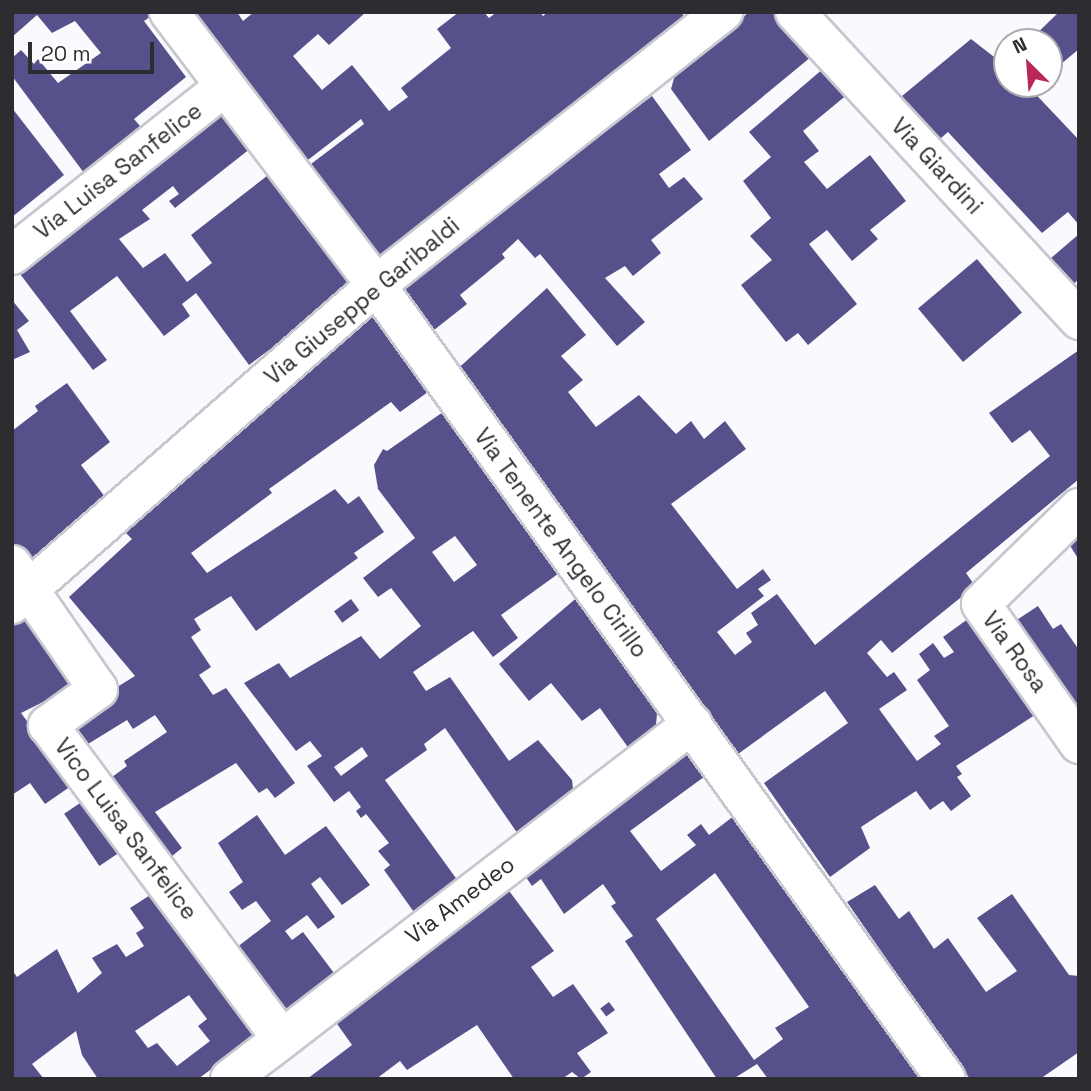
<!DOCTYPE html>
<style>
body{margin:0}
#map{position:relative;width:1091px;height:1091px;overflow:hidden;background:#fafafe;font-family:"Space Grotesk",sans-serif}
div>[style]{position:absolute}
[style*='--x']{left:calc(var(--x)*1px);top:calc(var(--y)*1px);width:calc(var(--w)*1px);rotate:calc(var(--a)*1deg)}
.building>*{inset:0;background:#56518a;transform-origin:0 0}
.roads{filter:drop-shadow(2px 0 #c7c7d0) drop-shadow(-2px 0 #c7c7d0) drop-shadow(0 2px #c7c7d0) drop-shadow(0 -2px #c7c7d0)}
.minor>*{height:38px;margin:-19px;padding:0 19px;transform-origin:19px;border-radius:19px;background:#fff}
span{translate:-50% -50%;white-space:nowrap;text-align:center;line-height:1.15;-webkit-text-stroke:7px #fff;paint-order:stroke}
.street-label{font-size:23px;color:#2d2d31}
.frame{position:absolute;inset:0;border:14px solid #2d2d31;pointer-events:none}
.north{position:absolute;left:993px;top:28px;width:70px;height:70px;box-sizing:border-box;background:#fff;border:2px solid #ababad;border-radius:50%;rotate:335deg;font-size:19px;font-weight:700;line-height:28px;text-align:center;color:#2d2d31}
.north::after{content:'';display:block;margin:auto;width:24px;height:32px;background:#b82958;clip-path:polygon(50% 0,100% 100%,50% 72%,0 100%)}
.scale{position:absolute;left:28px;top:42px;width:126px;height:32px;box-sizing:border-box;border:4px solid #2d2d31;border-top:0;padding-left:9px;font-size:21px;line-height:24px;white-space:nowrap;color:#2d2d31;-webkit-text-stroke:5px #fff;paint-order:stroke}
</style>
<div id="map">
<div class="building">
<i style="clip-path:polygon(12px 12px,146px 12px,150px 17px,144px 21px,186px 77px,134px 119px,140px 126px,84px 173px,12px 76px,12px 58px,21px 50px,34px 64px,38px 59px,58px 83px,101px 53px,75px 21px,52px 33px,37px 15px,12px 37px)"></i>
<i style="clip-path:polygon(189px 12px,237px 12px,243px 21px,254px 12px,366px 12px,329px 45px,318px 34px,293px 56px,322px 90px,352px 65px,389px 111px,408px 97px,401px 88px,451px 48px,437px 29px,459px 12px,484px 12px,489px 18px,497px 12px,540px 12px,543px 16px,548px 12px,681px 12px,689px 23px,381px 259px,307px 167px,364px 124px,361px 119px,304px 163px)"></i>
<i style="clip-path:polygon(749px 12px,778px 12px,817px 52px,709px 141px,671px 89px,675px 75px)"></i>
<i style="clip-path:polygon(1059px 12px,1079px 12px,1079px 49px,1049px 74px,1049px 42px,1028px 42px)"></i>
<i style="clip-path:polygon(971px 39px,1007px 67px,1007px 84px,1026px 84px,1079px 140px,1079px 225px,1068px 212px,1042px 233px,948px 132px,934px 144px,896px 101px)"></i>
<i style="clip-path:polygon(831px 62px,854px 89px,803px 131px,819px 151px,804px 162px,827px 189px,870px 155px,906px 201px,870px 230px,878px 239px,852px 261px,827px 230px,809px 244px,857px 304px,808px 345px,798px 333px,786px 342px,741px 285px,772px 260px,750px 236px,771px 218px,743px 181px,771px 157px,749px 132px)"></i>
<i style="clip-path:polygon(652px 96px,691px 150px,659px 174px,669px 188px,684px 177px,703px 199px,651px 240px,661px 253px,633px 276px,625px 266px,605px 278px,645px 322px,617px 346px,540px 254px,535px 258px,518px 239px,502px 254px,505px 258px,460px 295px,467px 304px,429px 334px,395px 291px)"></i>
<i style="clip-path:polygon(12px 108px,64px 175px,12px 217px)"></i>
<i style="clip-path:polygon(221px 113px,251px 148px,175px 208px,169px 201px,179px 194px,173px 186px,142px 210px,150px 219px,119px 239px,143px 268px,165px 253px,187px 282px,212px 263px,191px 235px,272px 172px,353px 287px,249px 365px,196px 293px,182px 304px,190px 316px,164px 336px,117px 276px,70px 311px,107px 360px,93px 370px,17px 270px)"></i>
<i style="clip-path:polygon(1079px 234px,1079px 279px,1067px 290px,1043px 265px)"></i>
<i style="left:977px;top:259px;width:70px;height:77px;rotate:50deg"></i>
<i style="clip-path:polygon(547px 288px,586px 335px,561px 356px,583px 380px,568px 392px,596px 427px,639px 395px,676px 434px,691px 421px,704px 439px,725px 421px,746px 449px,671px 504px,737px 589px,763px 569px,771px 580px,758px 589px,764px 596px,717px 632px,735px 655px,752px 642px,746px 633px,758px 625px,751px 613px,777px 594px,815px 645px,1050px 456px,1030px 430px,1012px 443px,989px 413px,1079px 350px,1079px 479px,966px 573px,975px 586px,892px 653px,881px 640px,867px 653px,887px 677px,894px 672px,907px 690px,879px 709px,917px 761px,941px 744px,934px 736px,949px 726px,917px 680px,930px 670px,919px 654px,933px 643px,944px 658px,954px 652px,943px 637px,972px 616px,1041px 711px,956px 766px,962px 774px,957px 777px,971px 796px,951px 811px,943px 801px,930px 810px,916px 791px,861px 827px,870px 848px,830px 877px,764px 783px,848px 723px,825px 691px,738px 754px,509px 437px,503px 442px,453px 373px)"></i>
<i style="clip-path:polygon(12px 300px,29px 321px,17px 330px,30px 352px,12px 360px)"></i>
<i style="clip-path:polygon(371px 311px,428px 392px,400px 412px,391px 402px,269px 489px,272px 493px,191px 553px,207px 573px,335px 489px,348px 504px,359px 496px,384px 532px,354px 553px,358px 558px,256px 631px,231px 596px,194px 619px,201px 630px,191px 637px,211px 667px,199px 675px,213px 695px,226px 688px,295px 783px,275px 798px,267px 788px,259px 793px,236px 763px,155px 812px,182px 848px,161px 865px,104px 783px,127px 766px,124px 761px,167px 732px,155px 715px,133px 729px,127px 720px,75px 752px,57px 724px,135px 676px,69px 597px,132px 539px,122px 529px)"></i>
<i style="clip-path:polygon(67px 383px,110px 442px,81px 465px,105px 497px,54px 545px,25px 564px,12px 547px,12px 431px,38px 411px,35px 406px)"></i>
<i style="clip-path:polygon(evenodd,443px 412px,512px 512px,516px 508px,562px 571px,501px 615px,518px 638px,493px 657px,473px 631px,413px 672px,426px 691px,450px 677px,509px 761px,538px 740px,572px 780px,574px 797px,520px 837px,445px 728px,424px 744px,427px 750px,385px 780px,458px 881px,416px 915px,384px 870px,390px 865px,378px 851px,389px 843px,366px 814px,361px 818px,356px 811px,361px 807px,349px 791px,334px 802px,307px 766px,322px 756px,310px 741px,296px 751px,244px 683px,279px 663px,290px 678px,361px 636px,380px 659px,421px 626px,391px 588px,378px 597px,363px 578px,415px 538px,378px 489px,374px 465px,383px 449px,387px 451px,443px 412px,455px 536px,477px 565px,454px 582px,432px 552px,455px 536px,443px 412px,362px 747px,368px 756px,341px 776px,334px 767px,362px 747px)"></i>
<i style="clip-path:polygon(1079px 537px,1079px 560px,1069px 544px)"></i>
<i style="clip-path:polygon(580px 595px,657px 714px,656px 725px,632px 753px,600px 708px,582px 721px,551px 683px,529px 701px,499px 664px)"></i>
<i style="left:351px;top:599px;width:14px;height:21px;rotate:54deg"></i>
<i style="clip-path:polygon(1038px 606px,1053px 629px,1061px 624px,1079px 650px,1079px 716px,1009px 625px)"></i>
<i style="clip-path:polygon(31px 611px,82px 683px,49px 706px,45px 701px,21px 713px,74px 784px,45px 804px,30px 783px,12px 795px,12px 626px)"></i>
<i style="clip-path:polygon(evenodd,682px 748px,708px 774px,630px 831px,661px 871px,696px 845px,687px 835px,701px 824px,709px 835px,739px 812px,921px 1079px,768px 1079px,757px 1064px,733px 1079px,717px 1079px,625px 941px,633px 936px,611px 906px,616px 903px,603px 884px,564px 914px,541px 879px,532px 886px,519px 867px,682px 748px,715px 873px,809px 1007px,775px 1028px,783px 1039px,754px 1060px,656px 919px,715px 873px)"></i>
<i style="left:89px;top:797px;width:63px;height:30px;rotate:56deg"></i>
<i style="clip-path:polygon(257px 815px,285px 855px,326px 826px,370px 885px,342px 905px,320px 877px,311px 884px,335px 917px,318px 929px,307px 915px,285px 931px,292px 940px,303px 932px,334px 973px,274px 1019px,227px 955px,271px 921px,256px 901px,242px 910px,229px 892px,243px 882px,218px 843px)"></i>
<i style="clip-path:polygon(501px 880px,554px 951px,531px 967px,553px 997px,573px 984px,608px 1033px,577px 1053px,591px 1072px,581px 1079px,572px 1072px,562px 1079px,514px 1079px,477px 1025px,407px 1070px,400px 1061px,376px 1079px,307px 1079px,352px 1045px,328px 1011px)"></i>
<i style="clip-path:polygon(875px 885px,899px 919px,909px 911px,934px 949px,948px 938px,986px 992px,1017px 971px,977px 918px,1012px 894px,1069px 975px,1079px 976px,1079px 1052px,1040px 1079px,970px 1079px,847px 902px)"></i>
<i style="clip-path:polygon(evenodd,155px 892px,261px 1032px,198px 1079px,98px 1079px,82px 1055px,76px 1031px,32px 1064px,44px 1079px,12px 1079px,12px 970px,17px 977px,57px 949px,78px 993px,102px 973px,92px 958px,117px 944px,126px 957px,144px 946px,136px 933px,144px 928px,130px 908px,155px 892px,189px 995px,207px 1019px,198px 1026px,210px 1041px,177px 1066px,157px 1043px,148px 1048px,135px 1031px,189px 995px)"></i>
<i style="left:609px;top:1002px;width:10px;height:11px;rotate:53deg"></i>
</div>
<div class="roads">
<div class="minor">
<i style="--x:169;--y:12;--w:343;--a:52.8"></i>
<i style="--x:376;--y:285;--w:977;--a:54.33"></i>
<i style="--x:795;--y:12;--w:419;--a:47.3"></i>
<i style="--x:12;--y:255;--w:270;--a:-38.4"></i>
<i style="--x:1079;--y:508;--w:137;--a:135.6"></i>
<i style="--x:981;--y:604;--w:171;--a:55"></i>
<i style="--x:12;--y:565;--w:151;--a:55.3"></i>
<i style="--x:98;--y:689;--w:62;--a:144.2"></i>
<i style="--x:48;--y:725;--w:388;--a:53.3"></i>
<i style="--x:12;--y:604;--w:484;--a:-41.2"></i>
<i style="--x:376;--y:285;--w:442;--a:-38.2"></i>
<i style="--x:230;--y:1079;--w:583;--a:-37.54"></i>
</div>
</div>
<div class="street-label">
<span style="left:937px;top:166px;rotate:47deg">Via Giardini</span>
<span style="left:118px;top:171px;rotate:-38deg">Via Luisa Sanfelice</span>
<span style="left:362px;top:301px;rotate:-40deg">Via Giuseppe Garibaldi</span>
<span style="left:561px;top:543px;rotate:54deg">Via Tenente Angelo Cirillo</span>
<span style="left:1015px;top:652px;rotate:54deg">Via Rosa</span>
<span style="left:126px;top:829px;rotate:53deg">Vico Luisa Sanfelice</span>
<span style="left:460px;top:900px;rotate:-37deg">Via Amedeo</span>
</div>
<div class="frame"></div>
<div class="north">N</div>
<div class="scale">20 m</div>
</div>
